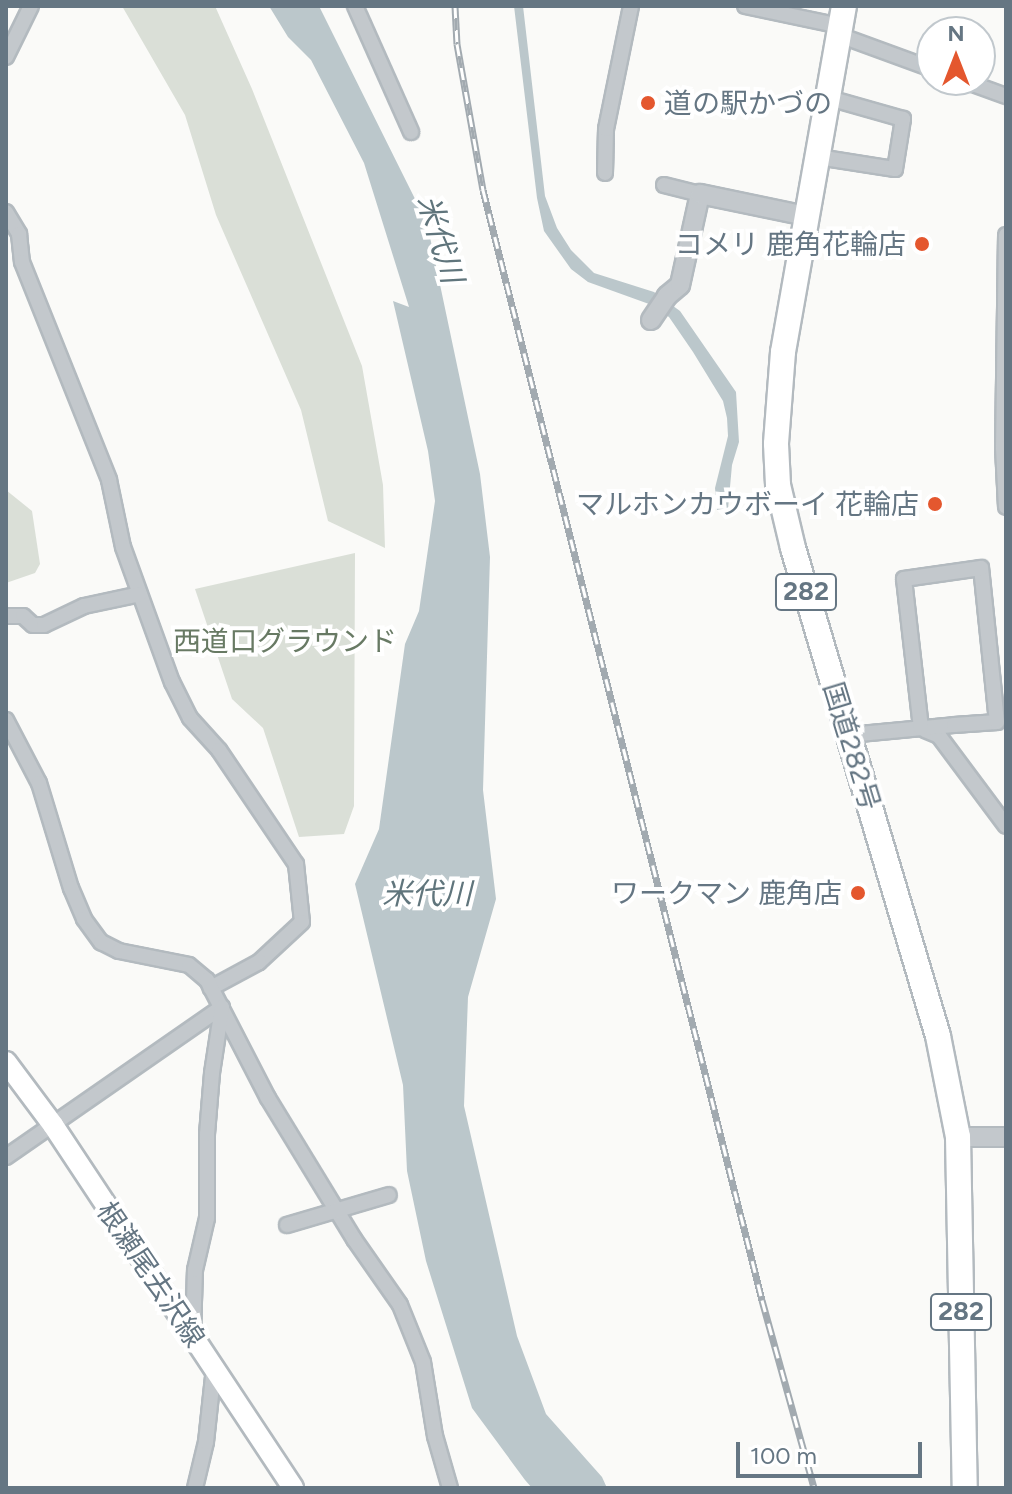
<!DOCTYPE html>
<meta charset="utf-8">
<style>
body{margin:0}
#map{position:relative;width:1012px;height:1494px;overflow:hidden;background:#fafaf8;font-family:Figtree,"Noto Sans JP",sans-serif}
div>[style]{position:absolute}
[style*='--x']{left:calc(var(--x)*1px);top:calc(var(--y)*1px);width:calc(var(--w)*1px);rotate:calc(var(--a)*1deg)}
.green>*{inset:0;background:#dadfd7}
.water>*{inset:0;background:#bbc7cb}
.roads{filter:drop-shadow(2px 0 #b3babf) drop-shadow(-2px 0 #b3babf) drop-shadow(0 2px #b3babf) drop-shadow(0 -2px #b3babf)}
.minor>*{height:14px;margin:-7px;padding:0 7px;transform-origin:7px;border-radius:7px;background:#c3c8cc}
.tertiary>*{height:18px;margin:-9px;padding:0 9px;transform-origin:9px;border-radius:9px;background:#c3c8cc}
.secondary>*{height:20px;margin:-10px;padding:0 10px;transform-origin:10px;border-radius:10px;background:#fff}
.trunk>*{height:24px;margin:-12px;padding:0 12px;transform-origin:12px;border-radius:12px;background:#fff}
.rail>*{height:7px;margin-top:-3.5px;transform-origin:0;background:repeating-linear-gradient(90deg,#fff 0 12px,#a2aab0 0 24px);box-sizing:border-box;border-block:2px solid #a2aab0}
.dots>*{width:22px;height:22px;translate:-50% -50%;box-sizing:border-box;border:4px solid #fff;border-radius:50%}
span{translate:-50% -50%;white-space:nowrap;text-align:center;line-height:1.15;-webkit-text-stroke:8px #fff;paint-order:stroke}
.shield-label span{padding:2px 6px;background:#fff;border:2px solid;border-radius:6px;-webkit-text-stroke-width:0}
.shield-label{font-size:26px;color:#657683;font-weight:700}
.poi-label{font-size:28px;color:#657683}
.left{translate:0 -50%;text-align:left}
.right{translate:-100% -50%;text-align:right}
.park-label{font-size:28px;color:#687a64}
.street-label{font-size:28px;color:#657683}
.water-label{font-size:30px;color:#60757c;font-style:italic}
.frame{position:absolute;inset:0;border:8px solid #657683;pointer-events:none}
.north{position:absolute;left:916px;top:16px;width:80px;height:80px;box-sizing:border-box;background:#fff;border:2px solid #c1c8cd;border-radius:50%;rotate:0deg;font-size:22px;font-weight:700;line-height:32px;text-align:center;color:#657683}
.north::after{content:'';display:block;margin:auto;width:28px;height:36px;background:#e4572e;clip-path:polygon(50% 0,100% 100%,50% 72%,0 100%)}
.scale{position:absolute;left:736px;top:1442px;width:186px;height:36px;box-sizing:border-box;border:4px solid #657683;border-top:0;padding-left:10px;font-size:24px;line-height:28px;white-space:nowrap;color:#657683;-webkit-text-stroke:6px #fff;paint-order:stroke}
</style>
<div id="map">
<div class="green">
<i style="clip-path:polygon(122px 6px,215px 6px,252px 89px,362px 366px,383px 485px,385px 548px,328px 521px,301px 410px,216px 215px,185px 115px)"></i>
<i style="clip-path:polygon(6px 490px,32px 511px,40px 564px,35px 573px,6px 583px)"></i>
<i style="clip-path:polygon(355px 553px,354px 806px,344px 834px,299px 837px,263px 728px,232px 699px,195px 589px)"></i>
</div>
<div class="water">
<i style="clip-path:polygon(269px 6px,319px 6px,427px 223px,480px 474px,490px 557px,483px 790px,496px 899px,468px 997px,464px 1106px,517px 1336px,546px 1414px,602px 1477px,607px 1488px,532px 1488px,525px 1480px,472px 1408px,426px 1261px,407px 1171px,403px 1085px,355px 884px,379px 829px,405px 644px,419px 611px,435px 501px,428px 451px,393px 301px,409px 307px,364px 163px,311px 60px,288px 37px)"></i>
<i style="clip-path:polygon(514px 6px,523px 6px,545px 196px,557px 228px,571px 250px,594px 273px,654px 292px,680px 311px,736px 392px,739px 442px,732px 465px,728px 509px,717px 510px,715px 488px,728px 436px,727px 418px,723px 401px,693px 352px,669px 317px,649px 304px,588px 282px,571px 269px,544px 231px,537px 198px)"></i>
</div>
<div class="roads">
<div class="minor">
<i style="--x:355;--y:6;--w:138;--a:66"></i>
<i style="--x:745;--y:6;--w:98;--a:11.8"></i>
<i style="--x:839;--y:35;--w:99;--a:20.1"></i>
<i style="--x:6;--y:57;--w:57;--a:-63.9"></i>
<i style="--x:962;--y:80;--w:47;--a:20"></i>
<i style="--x:818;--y:157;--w:78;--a:8.9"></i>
<i style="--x:895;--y:169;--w:51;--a:-80.9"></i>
<i style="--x:903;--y:119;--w:77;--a:-164.2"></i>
<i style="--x:605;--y:173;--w:44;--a:-88.7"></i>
<i style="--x:606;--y:129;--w:126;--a:-78.5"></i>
<i style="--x:664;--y:185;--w:37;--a:14"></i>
<i style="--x:6;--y:212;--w:26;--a:59"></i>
<i style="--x:19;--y:234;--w:28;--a:84"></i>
<i style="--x:22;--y:262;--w:235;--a:68.2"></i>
<i style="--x:109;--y:480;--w:68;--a:78.2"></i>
<i style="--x:123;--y:547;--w:144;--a:70.1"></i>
<i style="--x:172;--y:682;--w:40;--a:63.4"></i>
<i style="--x:190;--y:718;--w:43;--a:47.8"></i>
<i style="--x:219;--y:750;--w:138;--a:56"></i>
<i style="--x:296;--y:864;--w:58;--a:84.1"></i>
<i style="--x:302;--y:922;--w:59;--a:137.1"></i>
<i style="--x:259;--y:962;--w:55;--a:151.6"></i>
<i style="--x:1006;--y:235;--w:213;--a:90.8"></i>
<i style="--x:1003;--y:448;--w:59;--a:87.1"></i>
<i style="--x:6;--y:616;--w:17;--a:0"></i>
<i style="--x:23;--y:616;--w:13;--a:42"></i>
<i style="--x:33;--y:625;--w:11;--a:0"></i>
<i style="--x:44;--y:625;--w:44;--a:-25.4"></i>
<i style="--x:84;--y:606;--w:57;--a:-12.1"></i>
<i style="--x:6;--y:720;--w:71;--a:62.4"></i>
<i style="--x:39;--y:783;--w:110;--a:73.1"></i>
<i style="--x:71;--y:888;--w:34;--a:67"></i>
<i style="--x:84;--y:919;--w:29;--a:54"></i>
<i style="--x:101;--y:942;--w:20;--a:27"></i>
<i style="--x:119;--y:951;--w:71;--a:11.3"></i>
<i style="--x:189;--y:965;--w:23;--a:40"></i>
<i style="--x:207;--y:980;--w:133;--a:62.7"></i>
<i style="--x:268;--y:1098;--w:165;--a:58.6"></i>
<i style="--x:354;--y:1239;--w:80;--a:55.1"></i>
<i style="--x:400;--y:1305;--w:61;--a:68"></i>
<i style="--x:423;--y:1362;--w:75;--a:80.8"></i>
<i style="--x:435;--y:1436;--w:54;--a:73.9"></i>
<i style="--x:925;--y:730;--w:15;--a:23"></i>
<i style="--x:939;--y:736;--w:112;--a:53.3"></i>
<i style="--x:849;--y:735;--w:105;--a:-5.4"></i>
<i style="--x:954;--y:725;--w:43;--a:-4"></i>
<i style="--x:997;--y:722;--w:155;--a:-95.9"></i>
<i style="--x:981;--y:568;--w:78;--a:171.9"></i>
<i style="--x:904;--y:579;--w:150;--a:83.5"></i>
<i style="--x:6;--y:1157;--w:263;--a:-34.8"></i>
<i style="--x:287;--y:1225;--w:106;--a:-16.4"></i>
<i style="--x:193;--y:1336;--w:66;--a:-88.3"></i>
<i style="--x:195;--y:1270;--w:53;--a:-77"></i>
<i style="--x:207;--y:1218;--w:84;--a:-90"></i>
<i style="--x:207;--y:1134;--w:61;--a:-85.3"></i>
<i style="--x:212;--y:1073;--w:66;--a:-81.3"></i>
<i style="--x:195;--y:1488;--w:47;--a:-76.6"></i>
<i style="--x:206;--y:1442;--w:75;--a:-83.9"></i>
</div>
<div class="tertiary">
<i style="--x:651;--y:320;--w:29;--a:-56"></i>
<i style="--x:667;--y:296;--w:17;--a:-40"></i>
<i style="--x:680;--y:285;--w:93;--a:-77.6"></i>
<i style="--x:700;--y:194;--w:108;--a:11.7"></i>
<i style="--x:958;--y:1137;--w:48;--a:0"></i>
</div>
<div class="secondary">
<i style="--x:6;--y:1062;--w:79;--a:53.3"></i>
<i style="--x:53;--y:1125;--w:435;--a:56.5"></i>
</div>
<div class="trunk">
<i style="--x:844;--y:6;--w:351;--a:100"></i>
<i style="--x:783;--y:352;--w:92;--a:94.4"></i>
<i style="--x:776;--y:444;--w:41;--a:87.2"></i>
<i style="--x:778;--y:485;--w:65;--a:76.6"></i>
<i style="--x:793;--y:548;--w:509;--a:73.45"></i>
<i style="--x:938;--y:1036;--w:103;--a:78.8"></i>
<i style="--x:958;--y:1137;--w:351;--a:88.9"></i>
</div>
</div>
<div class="rail">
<i style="--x:455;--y:6;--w:38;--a:87"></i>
<i style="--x:457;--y:44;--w:148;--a:79.9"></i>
<i style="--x:483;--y:190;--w:1145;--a:75.89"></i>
<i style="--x:762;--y:1300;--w:195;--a:74.5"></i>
</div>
<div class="dots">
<i style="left:648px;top:103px;background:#e4572e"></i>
<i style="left:922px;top:244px;background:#e4572e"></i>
<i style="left:935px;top:504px;background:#e4572e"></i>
<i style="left:858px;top:893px;background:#e4572e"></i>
</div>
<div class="shield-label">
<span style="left:806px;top:592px">282</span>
<span style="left:961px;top:1312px">282</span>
</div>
<div class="poi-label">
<span class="left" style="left:664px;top:103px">道の駅かづの</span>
<span class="right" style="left:906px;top:244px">コメリ 鹿角花輪店</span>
<span class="right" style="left:919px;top:504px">マルホンカウボーイ 花輪店</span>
<span class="right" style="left:842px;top:893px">ワークマン 鹿角店</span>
</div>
<div class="park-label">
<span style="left:285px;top:641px">西道口グラウンド</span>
</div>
<div class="street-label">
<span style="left:852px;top:746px;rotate:73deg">国道282号</span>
<span style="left:151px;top:1274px;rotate:56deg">根瀬尾去沢線</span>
</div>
<div class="water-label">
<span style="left:440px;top:239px;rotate:73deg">米代川</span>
<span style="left:427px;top:894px">米代川</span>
</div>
<div class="frame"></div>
<div class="north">N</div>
<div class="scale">100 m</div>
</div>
